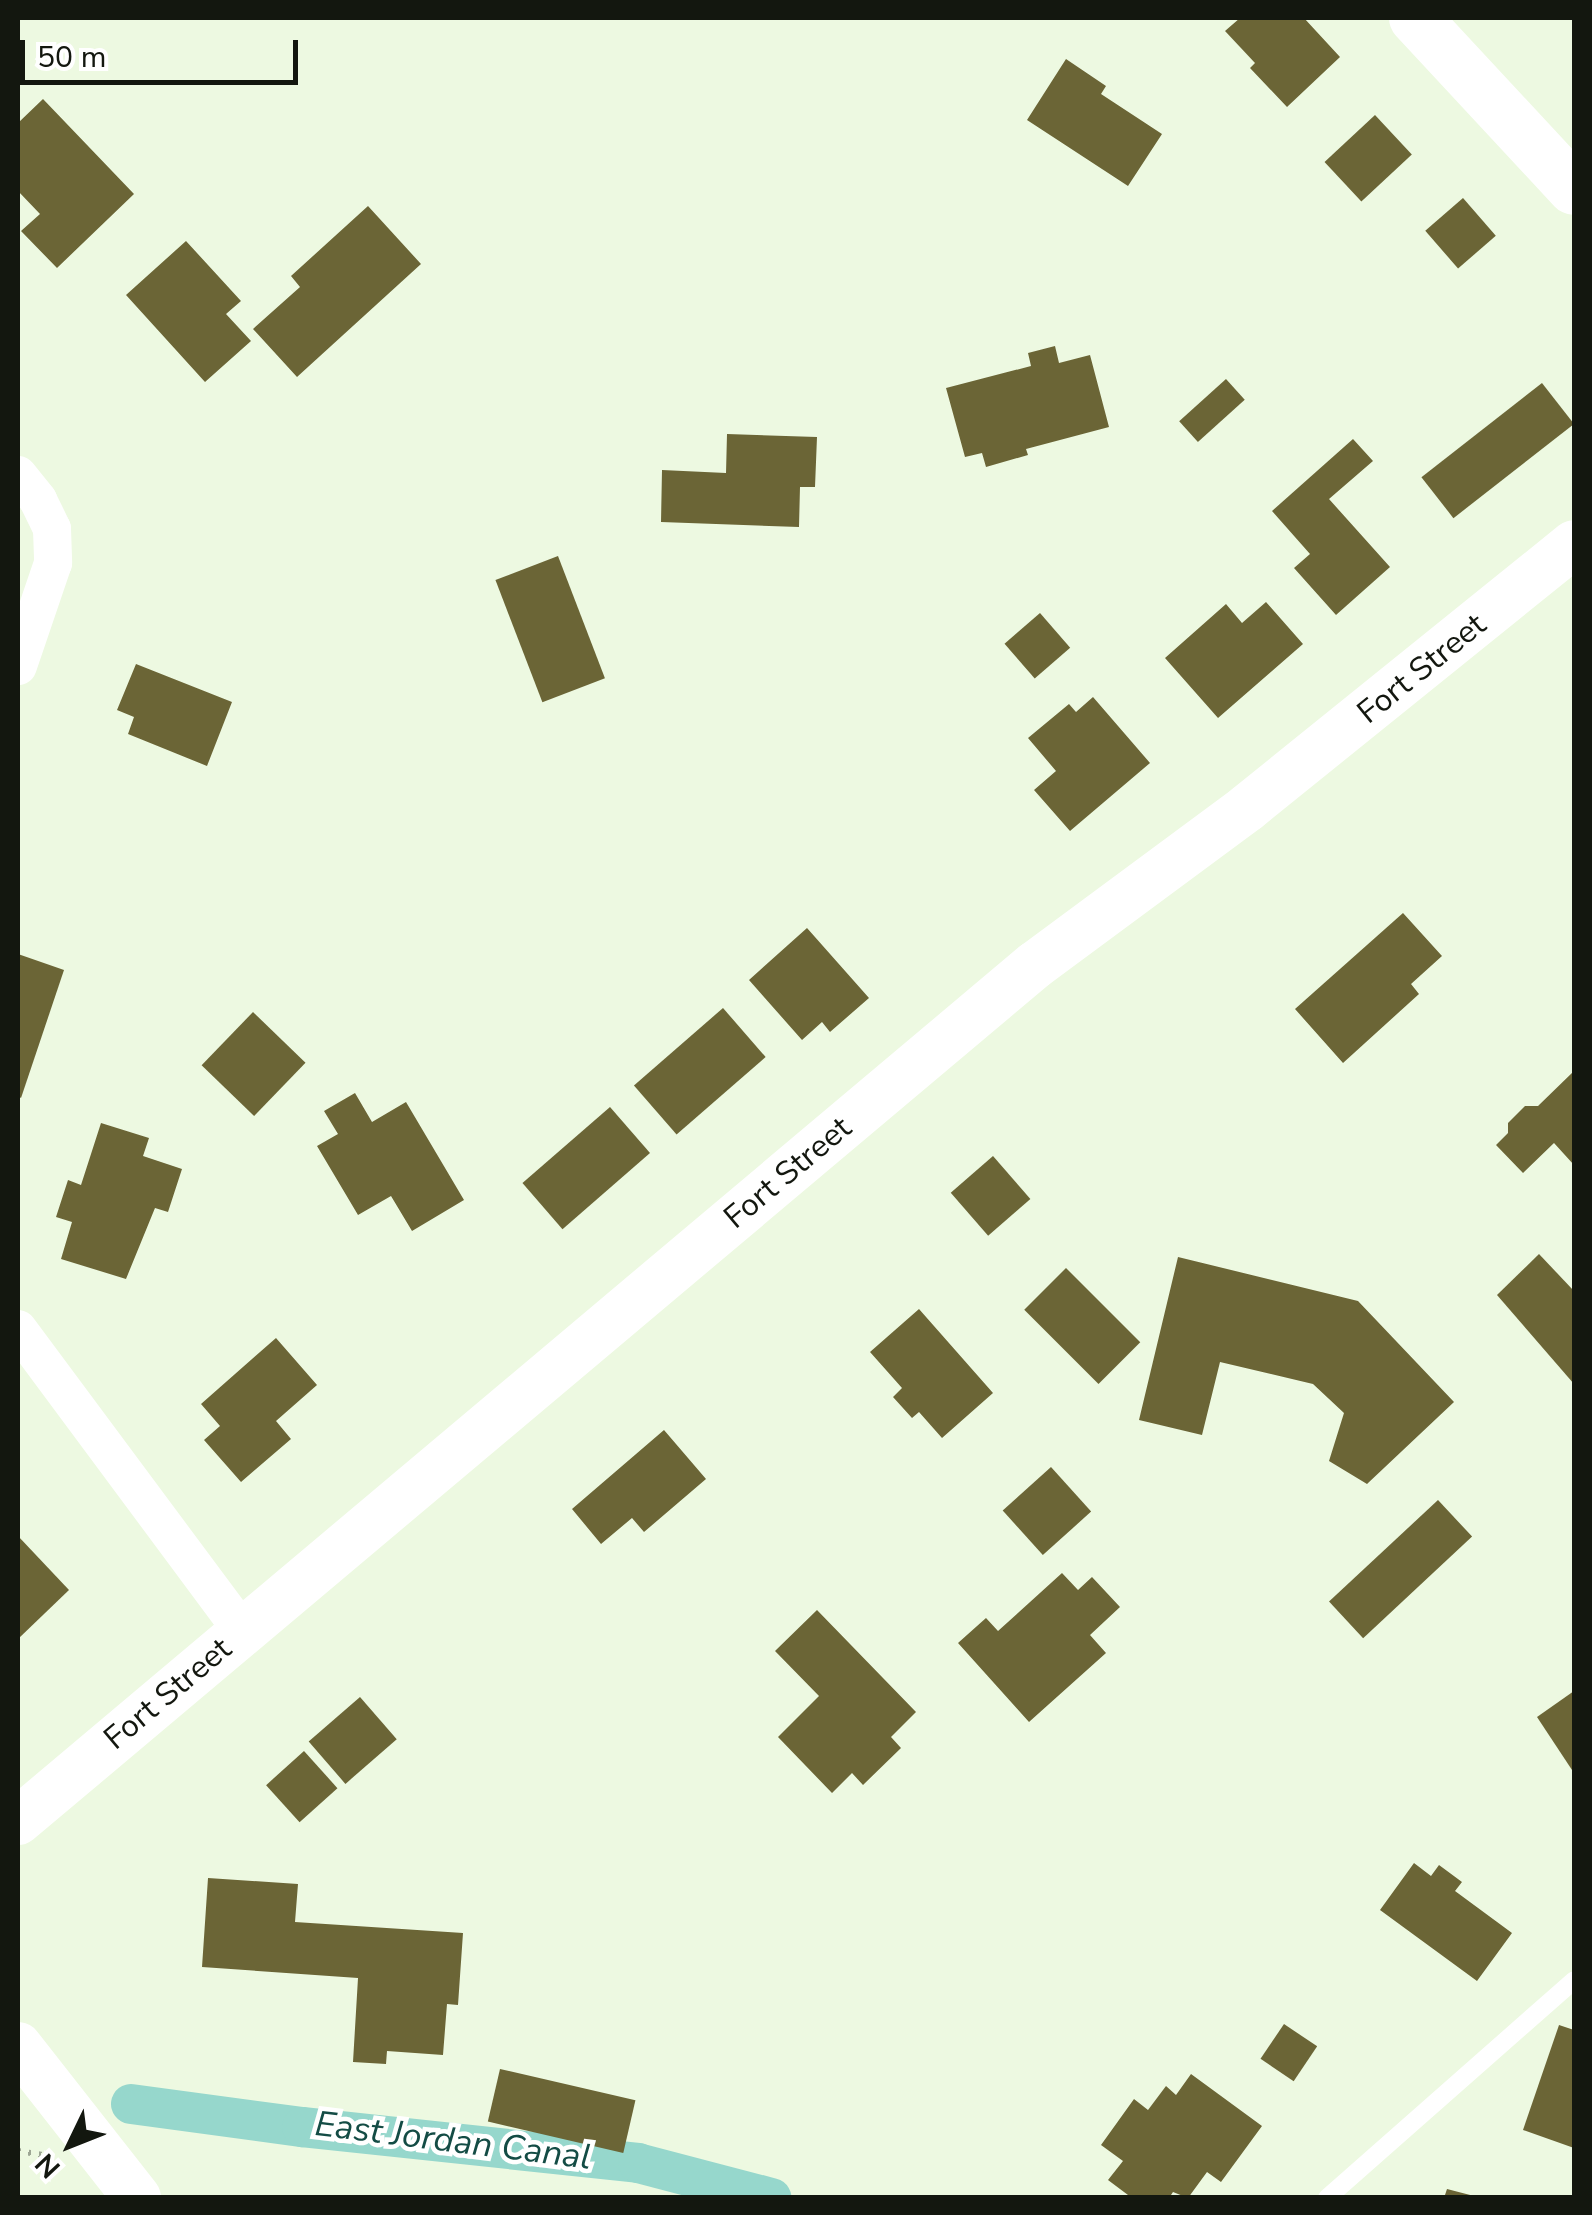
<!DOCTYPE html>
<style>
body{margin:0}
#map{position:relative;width:1592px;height:2215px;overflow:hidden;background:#edf9e1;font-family:"Nunito Sans",sans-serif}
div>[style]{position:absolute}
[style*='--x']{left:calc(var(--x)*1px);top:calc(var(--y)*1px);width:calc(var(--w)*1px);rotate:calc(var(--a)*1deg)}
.canal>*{height:40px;margin:-20px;padding:0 20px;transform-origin:20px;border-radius:20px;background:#96d7cc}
.building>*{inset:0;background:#6b6536;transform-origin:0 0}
.path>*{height:6px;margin-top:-3px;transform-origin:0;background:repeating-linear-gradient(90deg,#9da694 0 2.5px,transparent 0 10.5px)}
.service>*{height:18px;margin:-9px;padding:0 9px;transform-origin:9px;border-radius:9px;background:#fff}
.minor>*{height:38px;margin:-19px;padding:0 19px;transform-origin:19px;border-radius:19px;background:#fff}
.tertiary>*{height:48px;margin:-24px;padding:0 24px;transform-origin:24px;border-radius:24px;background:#fff}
.secondary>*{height:52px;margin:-26px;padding:0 26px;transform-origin:26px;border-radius:26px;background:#fff}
span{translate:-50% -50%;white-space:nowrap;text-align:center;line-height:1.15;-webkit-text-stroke:9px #fff;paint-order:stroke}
.street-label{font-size:32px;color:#13170f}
.water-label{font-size:35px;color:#144c45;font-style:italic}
.frame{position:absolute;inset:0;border:20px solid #13170f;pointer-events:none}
.north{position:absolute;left:20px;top:2095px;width:100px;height:100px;-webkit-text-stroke:8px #fff;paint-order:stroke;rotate:227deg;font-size:28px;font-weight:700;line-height:40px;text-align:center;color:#13170f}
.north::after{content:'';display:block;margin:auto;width:35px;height:45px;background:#13170f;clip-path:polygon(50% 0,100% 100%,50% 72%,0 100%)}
.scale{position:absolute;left:20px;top:40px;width:278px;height:45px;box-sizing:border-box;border:5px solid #13170f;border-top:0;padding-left:12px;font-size:30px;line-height:35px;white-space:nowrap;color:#13170f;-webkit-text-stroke:8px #fff;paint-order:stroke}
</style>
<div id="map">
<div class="canal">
<i style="--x:131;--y:2104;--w:173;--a:7.7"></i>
<i style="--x:302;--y:2127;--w:338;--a:6.1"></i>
<i style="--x:638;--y:2163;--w:138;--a:14.7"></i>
</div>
<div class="building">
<i style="clip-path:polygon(1240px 18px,1304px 18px,1340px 57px,1287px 107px,1250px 68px,1255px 63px,1225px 31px)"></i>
<i style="clip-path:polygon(1066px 59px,1106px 86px,1101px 94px,1162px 134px,1128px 186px,1027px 120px)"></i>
<i style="clip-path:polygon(43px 99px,134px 194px,57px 268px,21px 231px,40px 214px,18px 191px,18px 123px)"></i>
<i style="left:1375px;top:115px;width:54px;height:69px;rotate:47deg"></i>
<i style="left:1463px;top:198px;width:50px;height:50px;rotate:49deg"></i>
<i style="clip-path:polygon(368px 206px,421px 264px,297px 377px,253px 329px,300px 287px,291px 276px)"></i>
<i style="clip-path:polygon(186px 241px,241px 301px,226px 314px,251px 341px,205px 382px,126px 295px)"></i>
<i style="clip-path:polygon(1055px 346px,1059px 363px,1090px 355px,1109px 427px,1026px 449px,1028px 455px,986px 467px,982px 453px,965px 457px,946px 388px,1031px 366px,1028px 353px)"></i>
<i style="left:1226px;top:379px;width:28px;height:63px;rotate:48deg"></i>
<i style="left:1542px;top:383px;width:52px;height:153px;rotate:52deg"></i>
<i style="clip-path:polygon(727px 434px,817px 437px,815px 487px,800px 487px,799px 527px,661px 522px,662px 470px,726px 473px)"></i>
<i style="clip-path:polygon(1353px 439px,1373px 461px,1329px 499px,1390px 567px,1336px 615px,1294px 568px,1310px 554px,1272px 511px)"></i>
<i style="left:558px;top:556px;width:131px;height:67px;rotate:69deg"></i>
<i style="clip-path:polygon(1266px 602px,1303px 644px,1218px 718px,1165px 658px,1226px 604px,1242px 623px)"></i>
<i style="left:1040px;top:613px;width:46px;height:47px;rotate:49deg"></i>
<i style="clip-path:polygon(136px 664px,232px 702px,207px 766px,128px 734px,134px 717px,117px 710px)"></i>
<i style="clip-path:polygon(1093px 697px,1150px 763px,1070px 831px,1034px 790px,1056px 771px,1028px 738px,1069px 704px,1076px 712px)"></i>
<i style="clip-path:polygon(1403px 913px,1442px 956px,1411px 984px,1419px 994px,1343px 1063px,1295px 1009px)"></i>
<i style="clip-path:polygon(807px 928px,869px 998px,830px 1032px,822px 1022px,802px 1040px,749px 980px)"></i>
<i style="clip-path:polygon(18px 954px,64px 970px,21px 1098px,18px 1096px)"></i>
<i style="left:723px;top:1008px;width:65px;height:118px;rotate:49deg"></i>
<i style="left:253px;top:1012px;width:73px;height:74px;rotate:44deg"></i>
<i style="clip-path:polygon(1574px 1071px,1574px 1165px,1554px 1143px,1523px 1173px,1496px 1145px,1508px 1133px,1508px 1123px,1525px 1106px,1538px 1106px)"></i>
<i style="clip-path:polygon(355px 1093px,372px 1122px,406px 1102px,464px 1200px,412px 1231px,391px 1196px,358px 1215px,317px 1146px,338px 1134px,324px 1111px)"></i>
<i style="left:610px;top:1107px;width:61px;height:116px;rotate:49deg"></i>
<i style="clip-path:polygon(101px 1123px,149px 1138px,143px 1156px,182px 1169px,168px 1212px,155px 1208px,126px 1279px,61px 1259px,72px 1222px,56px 1217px,68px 1180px,81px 1185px)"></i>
<i style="left:993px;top:1156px;width:57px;height:56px;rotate:49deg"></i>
<i style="clip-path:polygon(1539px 1254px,1574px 1291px,1574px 1384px,1497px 1295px)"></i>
<i style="clip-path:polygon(1178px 1257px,1358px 1301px,1454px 1402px,1367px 1484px,1329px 1461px,1344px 1413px,1313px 1384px,1220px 1362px,1202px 1435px,1139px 1420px)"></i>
<i style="left:1066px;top:1268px;width:105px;height:59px;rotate:45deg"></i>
<i style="clip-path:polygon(919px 1309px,993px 1393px,942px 1438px,919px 1412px,912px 1418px,893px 1397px,902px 1388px,870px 1352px)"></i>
<i style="clip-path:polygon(276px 1338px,317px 1385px,276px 1421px,291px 1439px,241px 1482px,204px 1440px,220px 1426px,201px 1404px)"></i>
<i style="clip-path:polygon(664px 1430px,706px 1479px,644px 1532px,632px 1518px,601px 1544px,572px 1509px)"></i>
<i style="left:1051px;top:1467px;width:60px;height:65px;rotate:48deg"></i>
<i style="left:1438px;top:1500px;width:50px;height:149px;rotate:47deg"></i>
<i style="clip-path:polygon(18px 1536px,69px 1590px,18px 1639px)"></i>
<i style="clip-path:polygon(1062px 1573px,1078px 1590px,1092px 1577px,1120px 1607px,1090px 1635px,1106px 1653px,1029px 1722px,958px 1643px,986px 1618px,998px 1631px)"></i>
<i style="clip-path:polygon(817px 1610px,916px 1712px,891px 1737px,901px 1748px,863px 1785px,852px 1773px,832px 1793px,778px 1737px,819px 1696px,775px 1651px)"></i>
<i style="clip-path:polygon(1574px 1691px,1574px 1773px,1537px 1717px)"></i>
<i style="left:360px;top:1697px;width:56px;height:68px;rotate:49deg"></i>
<i style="left:304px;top:1751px;width:50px;height:51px;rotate:48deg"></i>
<i style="clip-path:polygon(1414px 1863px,1431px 1876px,1439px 1865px,1462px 1882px,1455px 1891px,1512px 1933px,1477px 1981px,1380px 1910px)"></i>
<i style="clip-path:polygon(208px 1878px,298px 1884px,295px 1922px,463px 1933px,458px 2005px,447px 2004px,443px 2055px,387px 2051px,386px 2064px,353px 2062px,358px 1978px,202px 1967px)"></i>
<i style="left:1284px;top:2024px;width:40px;height:42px;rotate:34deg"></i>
<i style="clip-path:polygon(1559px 2025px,1574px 2030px,1574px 2148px,1523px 2130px)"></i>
<i style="left:500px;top:2069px;width:139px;height:54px;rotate:13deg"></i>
<i style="clip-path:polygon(1191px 2074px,1262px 2126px,1221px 2182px,1207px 2172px,1188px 2198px,1173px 2192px,1169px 2198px,1132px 2198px,1108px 2180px,1123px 2161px,1101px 2145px,1134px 2099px,1148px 2110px,1166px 2086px,1176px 2095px)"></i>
<i style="clip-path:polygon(1447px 2189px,1474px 2196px,1474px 2198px,1444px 2198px)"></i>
</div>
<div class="path">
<i style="--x:18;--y:2151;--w:36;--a:9"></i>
</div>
<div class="service">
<i style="--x:1327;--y:2198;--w:329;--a:-41.4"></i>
</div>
<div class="minor">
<i style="--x:18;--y:475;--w:32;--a:51"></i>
<i style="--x:38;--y:500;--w:32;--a:64"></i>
<i style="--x:52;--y:529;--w:34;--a:88"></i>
<i style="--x:53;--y:563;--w:109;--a:108.8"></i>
<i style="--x:18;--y:1329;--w:376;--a:53.4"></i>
</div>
<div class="tertiary">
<i style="--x:18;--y:1821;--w:1329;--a:-40.09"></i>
<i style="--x:1035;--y:965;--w:264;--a:-36.5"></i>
<i style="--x:1247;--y:808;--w:420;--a:-38.9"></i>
<i style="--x:18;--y:2046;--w:193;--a:51.9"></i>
</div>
<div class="secondary">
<i style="--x:1415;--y:18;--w:233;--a:47.1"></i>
</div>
<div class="street-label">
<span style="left:1422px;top:669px;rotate:-39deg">Fort Street</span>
<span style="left:788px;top:1173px;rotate:-40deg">Fort Street</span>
<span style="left:168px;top:1694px;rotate:-40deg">Fort Street</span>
</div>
<div class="water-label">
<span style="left:453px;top:2141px;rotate:7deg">East Jordan Canal</span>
</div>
<div class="frame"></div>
<div class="north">N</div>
<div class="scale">50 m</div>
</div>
